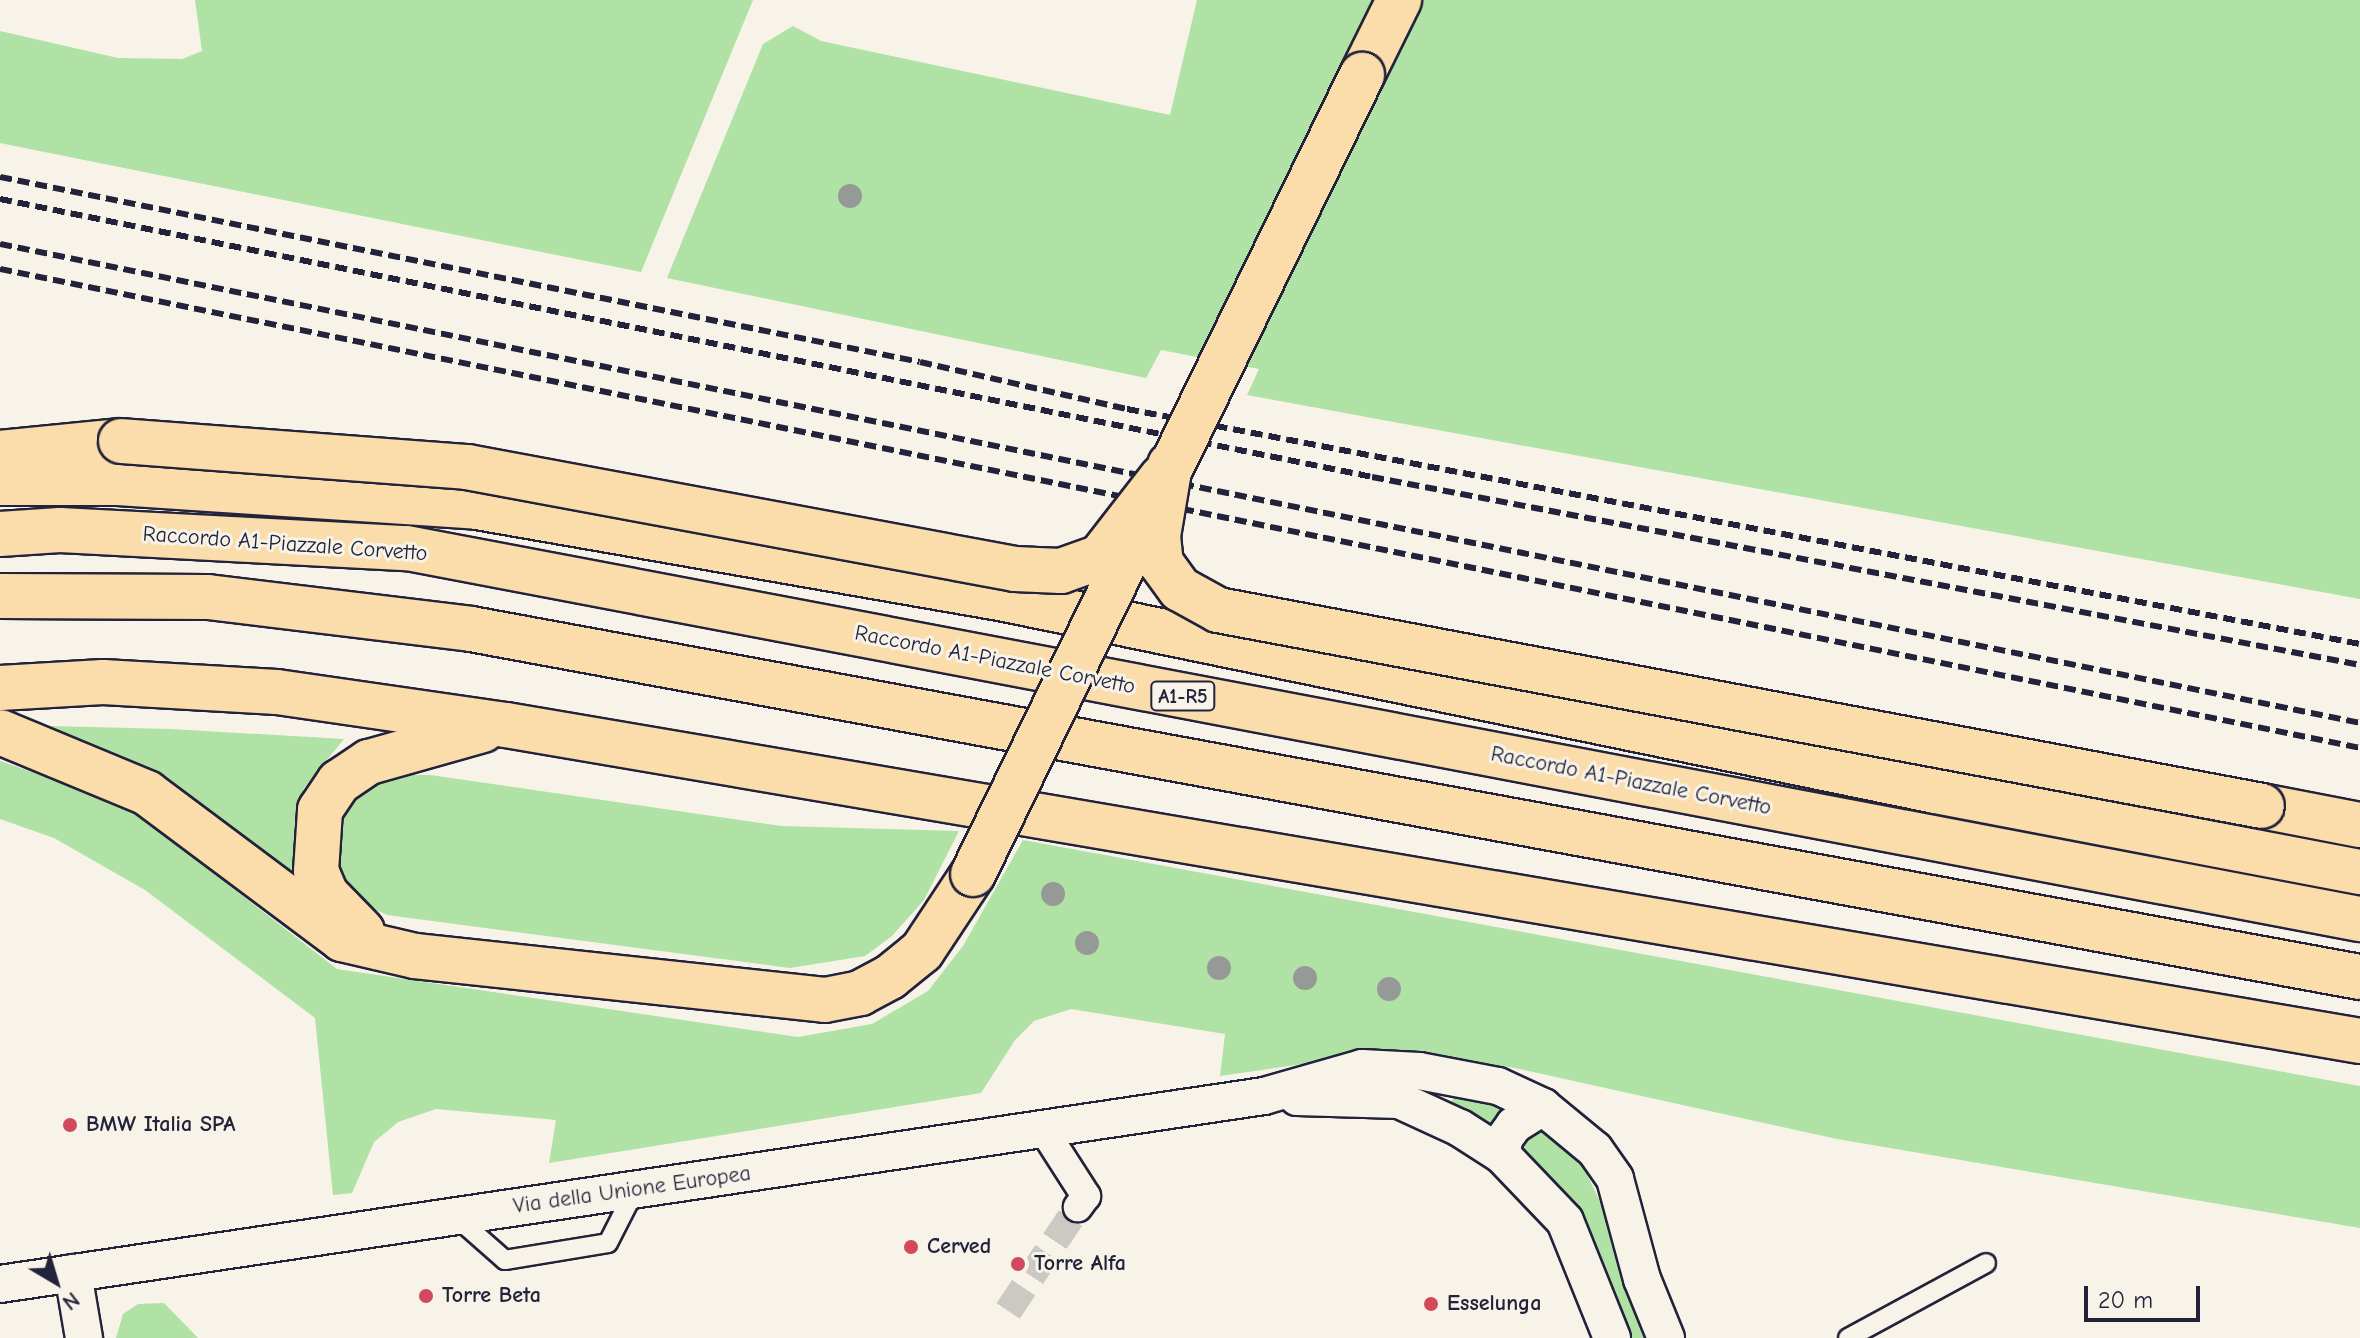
<!DOCTYPE html>
<style>
body{margin:0}
#map{position:relative;width:2360px;height:1338px;overflow:hidden;background:#f7f3e8;font-family:"Comic Neue",sans-serif}
div>[style]{position:absolute}
[style*='--x']{left:calc(var(--x)*1px);top:calc(var(--y)*1px);width:calc(var(--w)*1px);rotate:calc(var(--a)*1deg)}
.green>*{inset:0;background:#afe2a4}
.pedestrian-tunnel>*{height:28px;margin-top:-14px;transform-origin:0;background:repeating-linear-gradient(90deg,#ccc9c5 0 28px,transparent 0 42px)}
.roads{filter:drop-shadow(2px 0 #22223b) drop-shadow(-2px 0 #22223b) drop-shadow(0 2px #22223b) drop-shadow(0 -2px #22223b)}
.service>*{height:18px;margin:-9px;padding:0 9px;transform-origin:9px;border-radius:9px;background:#f7f3e8}
.pedestrian>*{height:28px;margin:-14px;padding:0 14px;transform-origin:14px;border-radius:14px;background:#f7f3e8}
.minor>*{height:36px;margin:-18px;padding:0 18px;transform-origin:18px;border-radius:18px;background:#f7f3e8}
.motorway>*{height:44px;margin:-22px;padding:0 22px;transform-origin:22px;border-radius:22px;background:#fbddab}
.rail>*{height:6px;margin-top:-3px;transform-origin:0;background:repeating-linear-gradient(90deg,#22223b 0 12px,transparent 0 18px)}
.bridges{filter:drop-shadow(2px 0 #22223b) drop-shadow(-2px 0 #22223b) drop-shadow(0 2px #22223b) drop-shadow(0 -2px #22223b)}
.motorway-bridge>*{height:44px;margin:-22px;padding:0 22px;transform-origin:22px;border-radius:22px;background:#fbddab}
.trees>*{width:24px;height:24px;margin:-12px;border-radius:50%;background:#959a97}
.dots>*{width:22px;height:22px;translate:-50% -50%;box-sizing:border-box;border:4px solid #f7f3e8;border-radius:50%}
span{translate:-50% -50%;white-space:nowrap;text-align:center;line-height:1.15;-webkit-text-stroke:6px #f7f3e8;paint-order:stroke}
.shield-label span{padding:2px 6px;background:#f7f3e8;border:2px solid;border-radius:6px;-webkit-text-stroke-width:0}
.shield-label{font-size:20px;color:#22223b;font-weight:700}
.street-label{font-size:22px;color:#22223b}
.poi-label{font-size:22px;color:#22223b;font-weight:700}
.left{translate:0 -50%;text-align:left}
.north{position:absolute;left:16px;top:1242px;width:80px;height:80px;-webkit-text-stroke:6px #f7f3e8;paint-order:stroke;rotate:142deg;font-size:22px;font-weight:700;line-height:32px;text-align:center;color:#22223b}
.north::after{content:'';display:block;margin:auto;width:28px;height:36px;background:#22223b;clip-path:polygon(50% 0,100% 100%,50% 72%,0 100%)}
.scale{position:absolute;left:2084px;top:1286px;width:116px;height:36px;box-sizing:border-box;border:4px solid #22223b;border-top:0;padding-left:10px;font-size:24px;line-height:28px;white-space:nowrap;color:#22223b;-webkit-text-stroke:6px #f7f3e8;paint-order:stroke}
</style>
<div id="map">
<div class="green">
<i style="clip-path:polygon(195px 0,753px 0,641px 272px,0 143px,0 31px,118px 58px,182px 59px,202px 51px)"></i>
<i style="clip-path:polygon(1197px 0,2360px 0,2360px 599px,1247px 395px,1259px 369px,1161px 350px,1146px 378px,667px 278px,763px 44px,793px 26px,821px 41px,1170px 115px)"></i>
<i style="clip-path:polygon(10px 725px,170px 729px,344px 739px,304px 788px,294px 826px,295px 877px)"></i>
<i style="clip-path:polygon(0 761px,82px 789px,141px 817px,337px 969px,798px 1037px,872px 1024px,928px 991px,963px 946px,1023px 840px,2360px 1086px,2360px 1228px,1837px 1139px,1510px 1067px,1350px 1057px,1220px 1076px,1225px 1034px,1071px 1009px,1034px 1021px,1015px 1040px,981px 1093px,549px 1163px,556px 1120px,436px 1109px,398px 1122px,374px 1142px,352px 1193px,333px 1195px,315px 1018px,145px 890px,54px 838px,0 819px)"></i>
<i style="clip-path:polygon(395px 775px,430px 775px,781px 826px,959px 831px,924px 900px,892px 936px,865px 956px,790px 968px,387px 915px,354px 899px,339px 877px,331px 848px,339px 812px,373px 782px)"></i>
<i style="clip-path:polygon(1454px 1097px,1497px 1104px,1516px 1113px,1495px 1133px,1444px 1112px)"></i>
<i style="clip-path:polygon(1541px 1127px,1565px 1135px,1581px 1162px,1601px 1204px,1644px 1338px,1627px 1338px,1523px 1153px,1524px 1132px)"></i>
<i style="clip-path:polygon(164px 1303px,198px 1338px,116px 1338px,123px 1314px,138px 1304px)"></i>
</div>
<div class="pedestrian-tunnel">
<i style="--x:1008;--y:1311;--w:125;--a:-56.1"></i>
</div>
<div class="roads">
<div class="service">
<i style="--x:456;--y:1217;--w:65;--a:41.3"></i>
<i style="--x:505;--y:1260;--w:104;--a:-9.4"></i>
<i style="--x:608;--y:1243;--w:59;--a:-63"></i>
<i style="--x:1848;--y:1338;--w:157;--a:-28.5"></i>
</div>
<div class="pedestrian">
<i style="--x:1043;--y:1129;--w:80;--a:57.3"></i>
<i style="--x:1086;--y:1196;--w:14;--a:126"></i>
</div>
<div class="minor">
<i style="--x:1297;--y:1097;--w:102;--a:1.7"></i>
<i style="--x:1399;--y:1100;--w:67;--a:24.7"></i>
<i style="--x:1460;--y:1128;--w:50;--a:32.7"></i>
<i style="--x:1502;--y:1155;--w:91;--a:46.3"></i>
<i style="--x:1565;--y:1221;--w:126;--a:68.1"></i>
<i style="--x:1502;--y:1155;--w:16;--a:-83"></i>
<i style="--x:1504;--y:1139;--w:17;--a:-54"></i>
<i style="--x:1514;--y:1125;--w:34;--a:-32"></i>
<i style="--x:73;--y:1273;--w:66;--a:80.4"></i>
<i style="--x:0;--y:1284;--w:1278;--a:-8.46"></i>
<i style="--x:1264;--y:1096;--w:102;--a:-15.9"></i>
<i style="--x:1362;--y:1068;--w:57;--a:3"></i>
<i style="--x:1419;--y:1071;--w:80;--a:10.8"></i>
<i style="--x:1498;--y:1086;--w:50;--a:25"></i>
<i style="--x:1543;--y:1107;--w:67;--a:39.6"></i>
<i style="--x:1595;--y:1150;--w:35;--a:55"></i>
<i style="--x:1615;--y:1179;--w:104;--a:74.9"></i>
<i style="--x:1642;--y:1279;--w:64;--a:67.9"></i>
</div>
<div class="motorway">
<i style="--x:1362;--y:75;--w:84;--a:-63.7"></i>
<i style="--x:0;--y:453;--w:122;--a:-5.7"></i>
<i style="--x:0;--y:483;--w:118;--a:0"></i>
<i style="--x:118;--y:483;--w:360;--a:3.8"></i>
<i style="--x:477;--y:507;--w:536;--a:9.88"></i>
<i style="--x:1005;--y:599;--w:950;--a:11.66"></i>
<i style="--x:1935;--y:791;--w:433;--a:10.8"></i>
<i style="--x:0;--y:534;--w:60;--a:-3.8"></i>
<i style="--x:60;--y:530;--w:347;--a:3"></i>
<i style="--x:407;--y:548;--w:1988;--a:10.76"></i>
<i style="--x:0;--y:596;--w:208;--a:0.3"></i>
<i style="--x:208;--y:597;--w:265;--a:6.9"></i>
<i style="--x:471;--y:629;--w:1921;--a:10.44"></i>
<i style="--x:0;--y:688;--w:103;--a:-3.3"></i>
<i style="--x:103;--y:682;--w:174;--a:3.3"></i>
<i style="--x:277;--y:692;--w:231;--a:8.2"></i>
<i style="--x:506;--y:725;--w:1881;--a:9.67"></i>
<i style="--x:0;--y:732;--w:159;--a:22.5"></i>
<i style="--x:147;--y:793;--w:244;--a:36.8"></i>
<i style="--x:342;--y:939;--w:75;--a:13.1"></i>
<i style="--x:415;--y:956;--w:412;--a:6.1"></i>
<i style="--x:825;--y:1000;--w:36;--a:-11"></i>
<i style="--x:860;--y:993;--w:34;--a:-28"></i>
<i style="--x:890;--y:977;--w:41;--a:-39.1"></i>
<i style="--x:922;--y:951;--w:92;--a:-56.5"></i>
<i style="--x:2262;--y:806;--w:100;--a:11"></i>
<i style="--x:362;--y:931;--w:52;--a:-134.2"></i>
<i style="--x:326;--y:894;--w:25;--a:-113"></i>
<i style="--x:316;--y:871;--w:61;--a:-86.2"></i>
<i style="--x:320;--y:810;--w:34;--a:-56"></i>
<i style="--x:339;--y:782;--w:36;--a:-34"></i>
<i style="--x:369;--y:762;--w:118;--a:-15.7"></i>
</div>
</div>
<div class="rail">
<i style="--x:0;--y:177;--w:938;--a:11.37"></i>
<i style="--x:920;--y:362;--w:212;--a:12.8"></i>
<i style="--x:1127;--y:409;--w:1255;--a:10.79"></i>
<i style="--x:0;--y:199;--w:1400;--a:11.45"></i>
<i style="--x:1372;--y:477;--w:1006;--a:10.77"></i>
<i style="--x:0;--y:244;--w:2408;--a:11.47"></i>
<i style="--x:0;--y:269;--w:2408;--a:11.47"></i>
</div>
<div class="bridges">
<div class="motorway-bridge">
<i style="--x:121;--y:441;--w:347;--a:4.3"></i>
<i style="--x:467;--y:467;--w:557;--a:10.54"></i>
<i style="--x:1015;--y:569;--w:46;--a:2.5"></i>
<i style="--x:1061;--y:571;--w:41;--a:-19.7"></i>
<i style="--x:1100;--y:557;--w:101;--a:-52.2"></i>
<i style="--x:1170;--y:465;--w:72;--a:99.6"></i>
<i style="--x:1158;--y:536;--w:27;--a:84"></i>
<i style="--x:1161;--y:563;--w:32;--a:54"></i>
<i style="--x:1180;--y:589;--w:43;--a:28.9"></i>
<i style="--x:1218;--y:610;--w:1062;--a:10.63"></i>
<i style="--x:973;--y:874;--w:889;--a:-64.04"></i>
</div>
</div>
<div class="trees">
<i style="left:850px;top:196px"></i>
<i style="left:1053px;top:894px"></i>
<i style="left:1087px;top:943px"></i>
<i style="left:1219px;top:968px"></i>
<i style="left:1305px;top:978px"></i>
<i style="left:1389px;top:989px"></i>
</div>
<div class="dots">
<i style="left:70px;top:1125px;background:#d1495b"></i>
<i style="left:911px;top:1247px;background:#d1495b"></i>
<i style="left:1018px;top:1264px;background:#d1495b"></i>
<i style="left:426px;top:1296px;background:#d1495b"></i>
<i style="left:1431px;top:1304px;background:#d1495b"></i>
</div>
<div class="shield-label">
<span style="left:1183px;top:696px">A1-R5</span>
</div>
<div class="street-label">
<span style="left:285px;top:544px;rotate:4deg">Raccordo A1-Piazzale Corvetto</span>
<span style="left:995px;top:660px;rotate:11deg">Raccordo A1-Piazzale Corvetto</span>
<span style="left:1631px;top:781px;rotate:11deg">Raccordo A1-Piazzale Corvetto</span>
<span style="left:632px;top:1190px;rotate:-8deg">Via della Unione Europea</span>
</div>
<div class="poi-label">
<span class="left" style="left:86px;top:1125px">BMW Italia SPA</span>
<span class="left" style="left:927px;top:1247px">Cerved</span>
<span class="left" style="left:1034px;top:1264px">Torre Alfa</span>
<span class="left" style="left:442px;top:1296px">Torre Beta</span>
<span class="left" style="left:1447px;top:1304px">Esselunga</span>
</div>
<div class="north">N</div>
<div class="scale">20 m</div>
</div>
